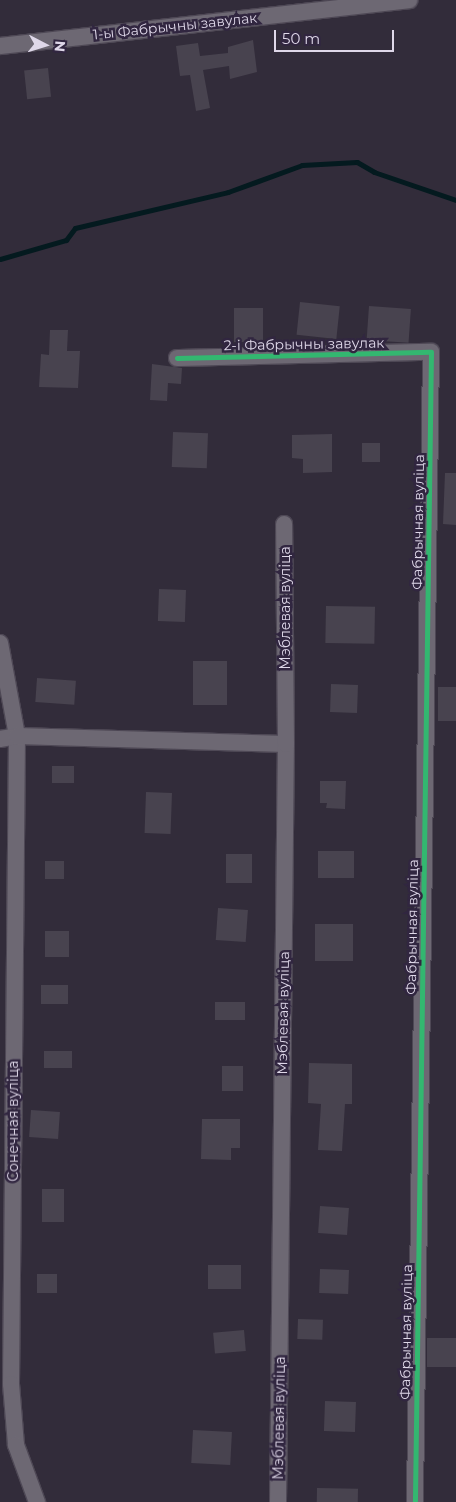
<!DOCTYPE html>
<meta charset="utf-8">
<style>
body{margin:0}
#map{position:relative;width:456px;height:1502px;overflow:hidden;background:#322c3a;font-family:Montserrat,sans-serif}
div>[style]{position:absolute}
[style*='--x']{left:calc(var(--x)*1px);top:calc(var(--y)*1px);width:calc(var(--w)*1px);rotate:calc(var(--a)*1deg)}
.stream>*{height:5px;margin:-2.5px;padding:0 2.5px;transform-origin:2.5px;border-radius:2.5px;background:#041a1f}
.building>*{inset:0;background:#48434f;transform-origin:0 0}
.roads{filter:drop-shadow(1px 0 #4e4855) drop-shadow(-1px 0 #4e4855) drop-shadow(0 1px #4e4855) drop-shadow(0 -1px #4e4855)}
.minor>*{height:16px;margin:-8px;padding:0 8px;transform-origin:8px;border-radius:8px;background:#6d6873}
.cycleway>*{height:5px;margin:-2.5px;padding:0 2.5px;transform-origin:2.5px;border-radius:2.5px;background:#33b770}
span{translate:-50% -50%;white-space:nowrap;text-align:center;line-height:1.15;-webkit-text-stroke:5px #312640;paint-order:stroke}
.street-label{font-size:14px;color:#dfd8e9}
.north{position:absolute;left:20px;top:20px;width:50px;height:50px;-webkit-text-stroke:4px #312640;paint-order:stroke;rotate:95deg;font-size:14px;font-weight:700;line-height:20px;text-align:center;color:#dfd8e9}
.north::after{content:'';display:block;margin:auto;width:18px;height:22px;background:#dfd8e9;clip-path:polygon(50% 0,100% 100%,50% 72%,0 100%)}
.scale{position:absolute;left:274px;top:30px;width:120px;height:22px;box-sizing:border-box;border:2px solid #dfd8e9;border-top:0;padding-left:6px;font-size:15px;line-height:18px;white-space:nowrap;color:#dfd8e9;-webkit-text-stroke:4px #312640;paint-order:stroke}
</style>
<div id="map">
<div class="stream">
<i style="--x:0;--y:259;--w:69;--a:-16.1"></i>
<i style="--x:66;--y:240;--w:15;--a:-53"></i>
<i style="--x:75;--y:228;--w:157;--a:-13.2"></i>
<i style="--x:228;--y:192;--w:79;--a:-20"></i>
<i style="--x:302;--y:165;--w:55;--a:-3.1"></i>
<i style="--x:357;--y:162;--w:20;--a:30"></i>
<i style="--x:374;--y:172;--w:87;--a:18.9"></i>
</div>
<div class="building">
<i style="clip-path:polygon(253px 40px,257px 72px,230px 79px,229px 66px,203px 70px,210px 108px,196px 111px,190px 75px,180px 76px,176px 46px,198px 43px,200px 56px,228px 53px,228px 47px)"></i>
<i style="left:48px;top:68px;width:29px;height:24px;rotate:84deg"></i>
<i style="left:300px;top:302px;width:40px;height:33px;rotate:6deg"></i>
<i style="left:369px;top:306px;width:42px;height:34px;rotate:4deg"></i>
<i style="left:234px;top:308px;width:29px;height:34px"></i>
<i style="clip-path:polygon(50px 330px,68px 330px,67px 351px,80px 351px,78px 388px,39px 387px,41px 354px,49px 355px)"></i>
<i style="clip-path:polygon(152px 364px,182px 368px,181px 384px,168px 383px,167px 401px,150px 400px)"></i>
<i style="left:173px;top:432px;width:35px;height:35px;rotate:2deg"></i>
<i style="clip-path:polygon(332px 434px,332px 472px,303px 473px,303px 459px,292px 458px,292px 435px)"></i>
<i style="left:380px;top:443px;width:19px;height:18px;rotate:90deg"></i>
<i style="clip-path:polygon(445px 473px,456px 473px,456px 525px,443px 524px)"></i>
<i style="left:159px;top:589px;width:27px;height:32px;rotate:2deg"></i>
<i style="left:326px;top:606px;width:49px;height:37px;rotate:1deg"></i>
<i style="left:193px;top:661px;width:34px;height:44px"></i>
<i style="left:37px;top:678px;width:39px;height:24px;rotate:4deg"></i>
<i style="left:331px;top:684px;width:27px;height:28px;rotate:2deg"></i>
<i style="left:438px;top:687px;width:18px;height:34px"></i>
<i style="left:52px;top:766px;width:22px;height:17px"></i>
<i style="clip-path:polygon(320px 781px,346px 781px,345px 809px,326px 808px,327px 803px,320px 803px)"></i>
<i style="left:146px;top:792px;width:26px;height:41px;rotate:2deg"></i>
<i style="left:318px;top:851px;width:36px;height:27px"></i>
<i style="left:226px;top:854px;width:26px;height:29px"></i>
<i style="left:45px;top:861px;width:19px;height:18px"></i>
<i style="left:218px;top:908px;width:30px;height:32px;rotate:4deg"></i>
<i style="left:315px;top:924px;width:38px;height:37px"></i>
<i style="left:45px;top:931px;width:24px;height:26px"></i>
<i style="left:41px;top:985px;width:27px;height:19px"></i>
<i style="left:215px;top:1002px;width:30px;height:18px"></i>
<i style="left:72px;top:1051px;width:17px;height:28px;rotate:90deg"></i>
<i style="clip-path:polygon(309px 1063px,352px 1064px,352px 1104px,345px 1104px,342px 1151px,318px 1150px,321px 1104px,308px 1103px)"></i>
<i style="left:222px;top:1066px;width:21px;height:25px"></i>
<i style="left:31px;top:1110px;width:29px;height:27px;rotate:4deg"></i>
<i style="clip-path:polygon(202px 1119px,240px 1119px,240px 1148px,231px 1148px,231px 1160px,201px 1159px)"></i>
<i style="left:42px;top:1189px;width:22px;height:33px"></i>
<i style="left:320px;top:1206px;width:29px;height:27px;rotate:4deg"></i>
<i style="left:208px;top:1265px;width:33px;height:24px"></i>
<i style="left:320px;top:1269px;width:29px;height:24px;rotate:2deg"></i>
<i style="left:37px;top:1274px;width:20px;height:19px"></i>
<i style="left:298px;top:1319px;width:25px;height:20px;rotate:2deg"></i>
<i style="left:244px;top:1330px;width:21px;height:31px;rotate:85deg"></i>
<i style="left:427px;top:1338px;width:29px;height:29px"></i>
<i style="left:325px;top:1401px;width:31px;height:30px;rotate:2deg"></i>
<i style="left:193px;top:1430px;width:39px;height:33px;rotate:3deg"></i>
<i style="left:317px;top:1488px;width:41px;height:14px;rotate:1deg"></i>
</div>
<div class="roads">
<div class="minor">
<i style="--x:0;--y:46;--w:412;--a:-6.4"></i>
<i style="--x:177;--y:358;--w:254;--a:-1.4"></i>
<i style="--x:431;--y:352;--w:1150;--a:90.8"></i>
<i style="--x:0;--y:643;--w:95;--a:79.6"></i>
<i style="--x:17;--y:736;--w:648;--a:90.53"></i>
<i style="--x:11;--y:1384;--w:61;--a:85.3"></i>
<i style="--x:16;--y:1445;--w:61;--a:69.8"></i>
<i style="--x:0;--y:739;--w:17;--a:-10"></i>
<i style="--x:17;--y:736;--w:269;--a:1.7"></i>
<i style="--x:278;--y:1502;--w:758;--a:-89.4"></i>
<i style="--x:286;--y:744;--w:220;--a:-90.5"></i>
</div>
</div>
<div class="cycleway">
<i style="--x:177;--y:358;--w:254;--a:-1.4"></i>
<i style="--x:431;--y:352;--w:1150;--a:90.8"></i>
</div>
<div class="street-label">
<span style="left:175px;top:26px;rotate:-6deg">1-ы Фабрычны завулак</span>
<span style="left:304px;top:344px;rotate:-1deg">2-і Фабрычны завулак</span>
<span style="left:418px;top:522px;rotate:-89deg">Фабрычная вуліца</span>
<span style="left:285px;top:608px;rotate:-90deg">Мэблевая вуліца</span>
<span style="left:412px;top:927px;rotate:-89deg">Фабрычная вуліца</span>
<span style="left:283px;top:1013px;rotate:-89deg">Мэблевая вуліца</span>
<span style="left:13px;top:1121px;rotate:-90deg">Сонечная вуліца</span>
<span style="left:406px;top:1332px;rotate:-89deg">Фабрычная вуліца</span>
<span style="left:279px;top:1418px;rotate:-89deg">Мэблевая вуліца</span>
</div>
<div class="north">N</div>
<div class="scale">50 m</div>
</div>
